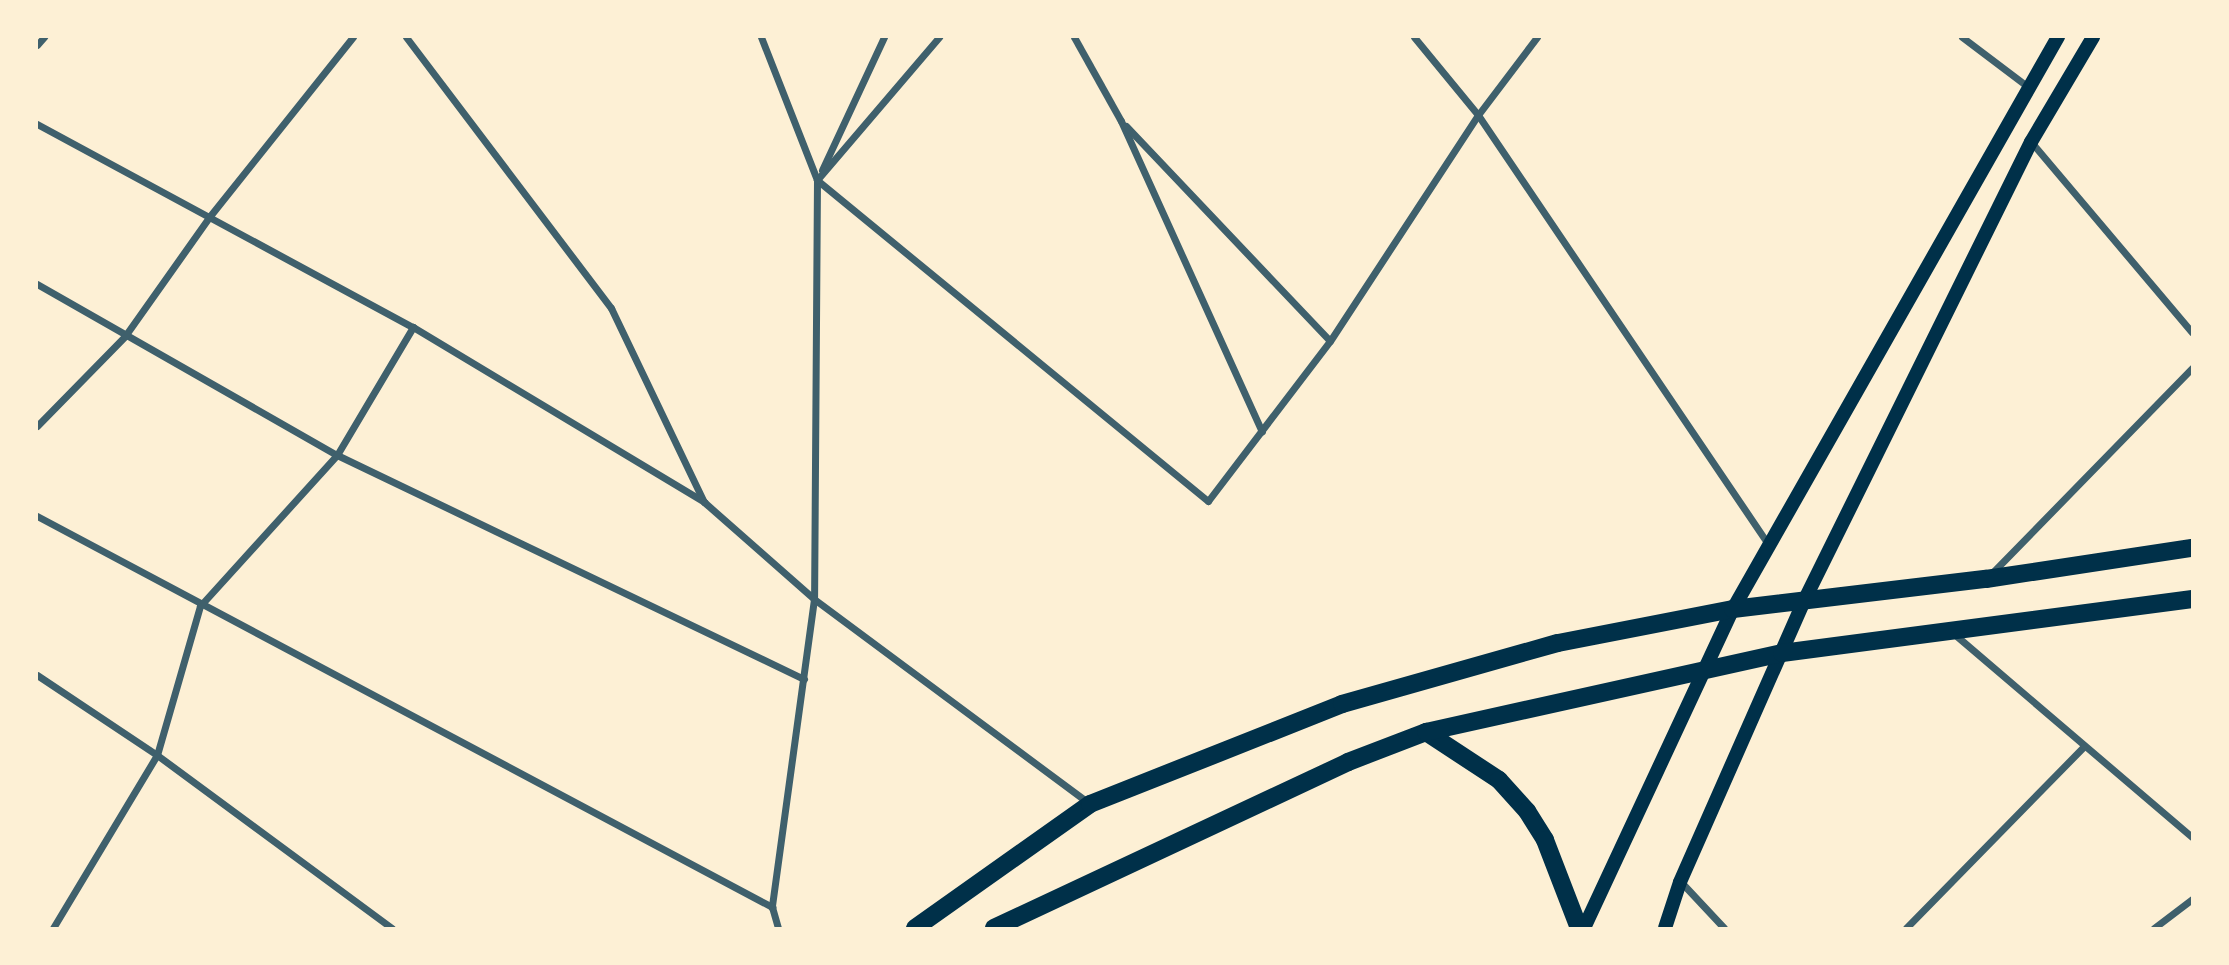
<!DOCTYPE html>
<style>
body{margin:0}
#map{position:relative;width:2229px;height:965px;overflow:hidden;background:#fdf0d5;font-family:"Source Sans 3",sans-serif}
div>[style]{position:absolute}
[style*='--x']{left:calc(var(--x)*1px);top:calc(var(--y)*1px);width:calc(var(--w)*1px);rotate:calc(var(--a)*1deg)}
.minor>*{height:7px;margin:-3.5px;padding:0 3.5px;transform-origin:3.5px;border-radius:3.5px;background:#3f606c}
.secondary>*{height:14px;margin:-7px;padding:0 7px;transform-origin:7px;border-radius:7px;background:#003049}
.primary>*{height:18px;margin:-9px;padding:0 9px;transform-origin:9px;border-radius:9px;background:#003049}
span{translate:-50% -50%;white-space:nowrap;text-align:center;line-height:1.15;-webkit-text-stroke:5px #fdf0d5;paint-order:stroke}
.frame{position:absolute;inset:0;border:38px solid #fdf0d5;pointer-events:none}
</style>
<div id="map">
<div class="minor">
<i style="--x:406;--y:37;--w:340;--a:52.9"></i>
<i style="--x:611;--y:308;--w:215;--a:64.4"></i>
<i style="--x:761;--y:37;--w:154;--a:68.6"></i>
<i style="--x:817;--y:180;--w:419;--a:90.4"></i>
<i style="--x:814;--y:599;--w:311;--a:97.8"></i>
<i style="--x:772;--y:907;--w:22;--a:74"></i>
<i style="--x:1074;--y:37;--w:96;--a:60.8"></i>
<i style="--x:1121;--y:121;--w:341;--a:65.6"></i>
<i style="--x:1414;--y:37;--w:101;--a:50.6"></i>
<i style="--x:1478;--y:115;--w:518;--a:55.94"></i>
<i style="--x:1962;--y:37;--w:83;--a:37.1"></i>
<i style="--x:37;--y:45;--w:11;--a:-49"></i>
<i style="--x:37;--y:124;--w:427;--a:28.4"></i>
<i style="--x:413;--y:327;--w:340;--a:31"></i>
<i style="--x:704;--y:502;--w:147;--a:41.4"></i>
<i style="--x:814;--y:599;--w:342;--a:36.6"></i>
<i style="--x:1126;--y:126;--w:296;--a:46.5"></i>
<i style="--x:2032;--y:143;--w:248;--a:49.8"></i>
<i style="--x:822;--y:170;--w:147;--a:-65"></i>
<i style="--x:817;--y:180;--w:506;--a:39.39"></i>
<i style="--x:1208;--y:501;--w:201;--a:-52.7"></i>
<i style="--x:1330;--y:341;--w:270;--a:-56.8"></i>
<i style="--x:1478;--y:115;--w:98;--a:-52.9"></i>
<i style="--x:817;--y:180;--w:188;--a:-49.5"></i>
<i style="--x:37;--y:284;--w:345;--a:29.7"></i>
<i style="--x:337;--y:455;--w:518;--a:25.63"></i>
<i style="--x:37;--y:426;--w:126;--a:-45.6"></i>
<i style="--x:125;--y:336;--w:147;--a:-54.7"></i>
<i style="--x:210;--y:216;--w:229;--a:-51.4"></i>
<i style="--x:37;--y:516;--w:833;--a:28.01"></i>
<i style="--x:1991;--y:574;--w:288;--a:-45.7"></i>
<i style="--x:1953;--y:633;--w:314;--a:40.5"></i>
<i style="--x:37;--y:675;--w:144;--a:33.7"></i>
<i style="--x:157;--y:755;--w:292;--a:36.4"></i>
<i style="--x:1681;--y:882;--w:63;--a:46.9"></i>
<i style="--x:53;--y:928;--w:202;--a:-59"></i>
<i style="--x:157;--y:755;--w:155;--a:-73.9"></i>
<i style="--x:200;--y:606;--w:204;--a:-47.8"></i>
<i style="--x:337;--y:455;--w:149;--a:-59.3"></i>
<i style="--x:1906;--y:928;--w:253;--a:-45.6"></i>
<i style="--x:2154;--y:928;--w:48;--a:-37.3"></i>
</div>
<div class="secondary">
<i style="--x:1584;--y:928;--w:352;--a:-65"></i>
<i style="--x:1733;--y:609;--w:658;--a:-60.4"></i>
<i style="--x:1665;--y:928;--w:48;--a:-71.9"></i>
<i style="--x:1680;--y:882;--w:307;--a:-66.2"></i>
<i style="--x:1804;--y:601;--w:512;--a:-63.69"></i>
<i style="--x:2031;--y:142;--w:122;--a:-59.4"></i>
</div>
<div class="primary">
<i style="--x:1426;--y:732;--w:87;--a:33.3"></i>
<i style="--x:1499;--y:780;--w:42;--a:47.9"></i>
<i style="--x:1527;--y:811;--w:34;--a:58"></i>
<i style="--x:1545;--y:840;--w:94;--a:68.9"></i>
<i style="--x:915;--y:928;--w:214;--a:-35.3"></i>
<i style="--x:1090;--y:804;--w:271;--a:-21.6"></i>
<i style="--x:1342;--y:704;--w:224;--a:-15.8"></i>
<i style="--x:1558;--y:643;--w:178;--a:-11"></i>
<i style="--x:1733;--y:609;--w:255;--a:-6.8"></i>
<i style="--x:1986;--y:579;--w:208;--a:-8.6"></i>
<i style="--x:994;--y:928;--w:391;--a:-25.1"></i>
<i style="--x:1348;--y:762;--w:84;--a:-21"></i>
<i style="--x:1426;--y:732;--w:365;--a:-12.5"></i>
<i style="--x:1782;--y:653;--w:414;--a:-7.5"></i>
</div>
<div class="frame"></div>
</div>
